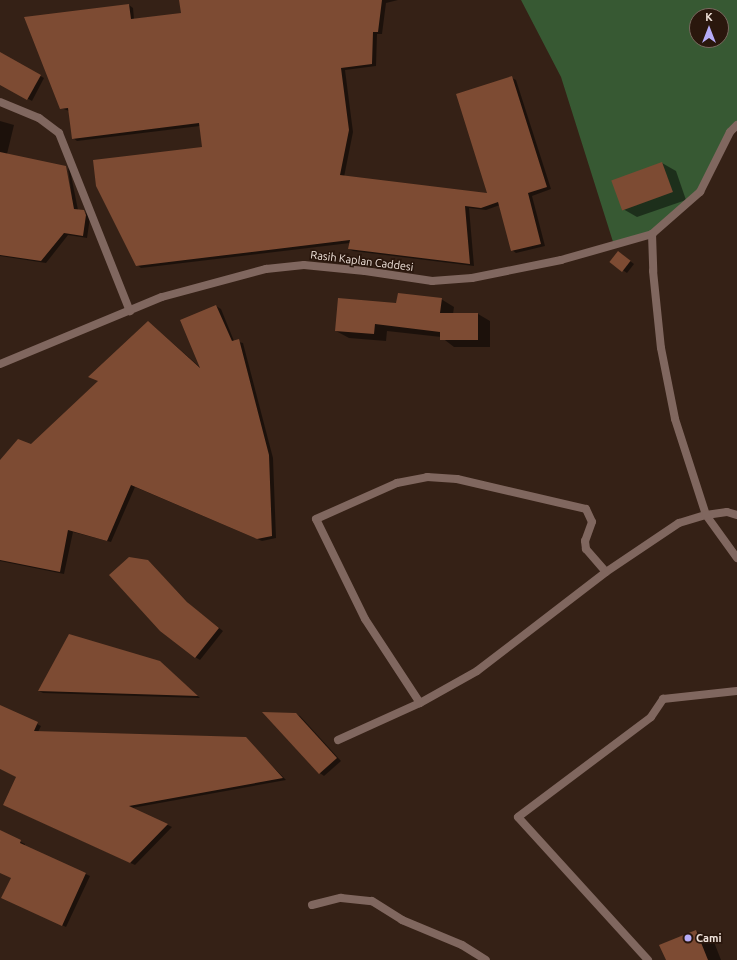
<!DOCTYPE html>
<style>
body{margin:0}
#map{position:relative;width:737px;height:960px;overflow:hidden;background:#352116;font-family:Ubuntu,sans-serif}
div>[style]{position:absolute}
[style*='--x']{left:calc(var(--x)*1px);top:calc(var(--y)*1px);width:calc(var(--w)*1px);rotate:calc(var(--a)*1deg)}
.green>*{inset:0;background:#375933}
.shadow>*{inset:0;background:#0007}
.building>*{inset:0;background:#7d4b33;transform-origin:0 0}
.service>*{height:8px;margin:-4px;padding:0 4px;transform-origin:4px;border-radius:4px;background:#80675f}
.minor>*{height:8px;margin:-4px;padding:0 4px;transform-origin:4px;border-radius:4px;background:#80675f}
.tertiary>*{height:8px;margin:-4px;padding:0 4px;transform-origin:4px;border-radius:4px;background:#80675f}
.dots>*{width:11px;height:11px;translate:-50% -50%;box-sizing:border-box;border:2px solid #2a170d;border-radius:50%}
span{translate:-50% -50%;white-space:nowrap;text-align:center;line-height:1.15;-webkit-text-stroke:3.5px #2a170d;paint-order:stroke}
.street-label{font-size:11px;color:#f0e3db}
.poi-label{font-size:11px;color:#f0e3db;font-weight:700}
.left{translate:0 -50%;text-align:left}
.north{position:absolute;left:689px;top:8px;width:40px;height:40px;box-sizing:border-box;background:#2a170d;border:1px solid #79695f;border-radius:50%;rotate:0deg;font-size:11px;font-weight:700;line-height:16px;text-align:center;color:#f0e3db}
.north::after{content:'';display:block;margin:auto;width:14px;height:18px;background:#b6acf8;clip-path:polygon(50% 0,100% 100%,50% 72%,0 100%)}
</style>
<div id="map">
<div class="green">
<i style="clip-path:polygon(evenodd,521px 0,737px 0,737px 125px,700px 192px,652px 234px,614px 245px,561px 77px,521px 0,697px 16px,721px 16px,721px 40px,697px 40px,697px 16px)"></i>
</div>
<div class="shadow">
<i style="clip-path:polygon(180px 0,398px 0,386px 3px,382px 34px,377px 34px,376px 66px,345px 70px,353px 132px,344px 177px,489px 195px,512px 78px,516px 80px,551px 189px,532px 196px,545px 246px,516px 253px,512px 250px,500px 205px,486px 210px,469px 208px,474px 266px,353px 251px,349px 249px,350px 243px,141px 268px,137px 265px,203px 148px,200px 126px,77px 141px,73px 138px,69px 111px,61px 108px,129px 5px,133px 8px,134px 19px,182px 14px)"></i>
<i style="clip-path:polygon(0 53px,44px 78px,32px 101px,0 83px)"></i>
<i style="clip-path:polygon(0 121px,14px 125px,7px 154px,74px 214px,68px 168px,70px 170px,78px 210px,88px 214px,90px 218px,87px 238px,68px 235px,46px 263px,0 256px)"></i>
<i style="clip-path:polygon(662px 163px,676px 171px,686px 200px,637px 217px,623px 209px)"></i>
<i style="clip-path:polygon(622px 255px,634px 264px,627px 273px,611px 262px)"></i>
<i style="clip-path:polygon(441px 299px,454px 307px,453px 314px,478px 314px,490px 321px,490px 347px,454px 347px,441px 337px,387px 331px,386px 341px,349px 338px,336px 331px,397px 304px)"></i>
<i style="clip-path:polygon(216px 306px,221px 309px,234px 341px,243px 343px,273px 458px,276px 538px,262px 541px,135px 487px,111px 542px,73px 532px,64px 574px,0 561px,0 461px,31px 445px,100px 382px,152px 325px,202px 369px)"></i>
<i style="clip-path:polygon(148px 561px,191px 606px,223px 631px,200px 660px,195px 657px)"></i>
<i style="clip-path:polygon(160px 662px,200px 698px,43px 693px,39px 691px)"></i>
<i style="clip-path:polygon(0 706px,41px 726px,38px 732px,245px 738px,286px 780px,132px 808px,172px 827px,135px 865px,4px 805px,17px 777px,0 769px)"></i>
<i style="clip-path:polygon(265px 713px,296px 714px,300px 716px,341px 761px,324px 776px,320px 773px)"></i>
<i style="clip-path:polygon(0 832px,25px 844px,24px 846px,90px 876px,66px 927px,7px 900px,12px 878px,0 872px)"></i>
<i style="clip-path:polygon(696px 931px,714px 942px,721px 960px,667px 960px)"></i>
</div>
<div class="building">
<i style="clip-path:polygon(179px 0,382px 0,378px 32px,373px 32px,372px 64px,341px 68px,349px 130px,340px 175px,487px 193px,456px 94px,512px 76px,547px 187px,528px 193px,541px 244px,511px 251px,498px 202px,481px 208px,465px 206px,470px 264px,348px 249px,350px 240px,136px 266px,96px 186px,93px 160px,202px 147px,199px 123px,72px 139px,68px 108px,60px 109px,24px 17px,129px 4px,131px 19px,181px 13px)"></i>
<i style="clip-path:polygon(0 52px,41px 75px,27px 100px,0 85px)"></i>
<i style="clip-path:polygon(0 152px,66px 166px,74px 209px,84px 210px,86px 215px,83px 236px,64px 233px,41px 261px,0 255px)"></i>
<i style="left:662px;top:162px;width:32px;height:54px;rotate:70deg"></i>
<i style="left:618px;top:251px;width:16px;height:14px;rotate:38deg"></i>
<i style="clip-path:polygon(398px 293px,442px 298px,440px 313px,478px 313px,478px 340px,440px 340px,440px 332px,375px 324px,374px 334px,335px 331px,338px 298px,396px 303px)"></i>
<i style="clip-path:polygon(216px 305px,232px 341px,239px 339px,269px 455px,272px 536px,257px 539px,131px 485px,107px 541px,68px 530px,60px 572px,0 560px,0 460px,18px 439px,31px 444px,98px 381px,88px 377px,148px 321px,200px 368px,180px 320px)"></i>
<i style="clip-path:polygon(129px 557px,148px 560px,187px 602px,219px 628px,195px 658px,160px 631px,109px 575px)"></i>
<i style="clip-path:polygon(69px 634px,160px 661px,198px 696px,38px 691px)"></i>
<i style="clip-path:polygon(0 705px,38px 722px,34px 731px,246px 737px,283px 778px,129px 806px,168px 824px,130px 863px,3px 805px,16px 777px,0 769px)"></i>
<i style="clip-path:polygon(262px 712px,296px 713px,337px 758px,319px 774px)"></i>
<i style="clip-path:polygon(0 830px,21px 840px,20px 843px,86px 873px,62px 926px,1px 898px,11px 878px,0 873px)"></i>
<i style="clip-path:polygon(696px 930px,708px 960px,666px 960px,659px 945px)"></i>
</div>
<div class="service">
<i style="--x:420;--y:703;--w:100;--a:-123.2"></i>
<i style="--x:365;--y:619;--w:111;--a:-116.1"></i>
<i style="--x:316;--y:519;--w:89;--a:-24"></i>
<i style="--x:397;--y:483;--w:31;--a:-11"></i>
<i style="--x:427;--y:477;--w:30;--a:4"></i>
<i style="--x:457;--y:479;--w:132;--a:13.1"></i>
<i style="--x:586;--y:509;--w:14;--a:65"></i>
<i style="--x:592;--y:522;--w:20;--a:110"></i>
<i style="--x:585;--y:541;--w:8;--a:83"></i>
<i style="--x:586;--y:549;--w:30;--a:49"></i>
</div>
<div class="minor">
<i style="--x:0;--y:102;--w:42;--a:22.3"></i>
<i style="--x:39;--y:118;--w:25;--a:37"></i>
<i style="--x:59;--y:133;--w:192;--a:68.3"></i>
<i style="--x:652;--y:234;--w:37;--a:88"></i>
<i style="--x:653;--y:271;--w:77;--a:84.1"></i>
<i style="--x:661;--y:348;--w:72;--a:78.8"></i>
<i style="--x:675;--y:419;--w:101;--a:72.1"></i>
<i style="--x:706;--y:515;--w:53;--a:54.2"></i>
<i style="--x:338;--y:740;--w:90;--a:-24.3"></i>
<i style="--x:420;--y:703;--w:65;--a:-29.3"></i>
<i style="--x:477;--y:671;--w:163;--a:-37.5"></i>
<i style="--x:606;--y:572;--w:88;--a:-33.9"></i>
<i style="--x:679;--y:523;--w:28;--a:-17"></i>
<i style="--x:706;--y:515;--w:21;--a:-8"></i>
<i style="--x:727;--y:512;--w:10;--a:17"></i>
<i style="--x:312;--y:905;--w:30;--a:-14"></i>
<i style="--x:341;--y:898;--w:31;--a:6"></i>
<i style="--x:372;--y:901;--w:36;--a:32"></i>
<i style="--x:402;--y:920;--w:65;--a:22.6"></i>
<i style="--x:462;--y:945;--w:28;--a:32"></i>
<i style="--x:648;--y:960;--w:193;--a:-132.3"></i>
<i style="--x:518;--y:817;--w:166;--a:-36.9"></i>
<i style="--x:651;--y:717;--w:22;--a:-56"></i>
<i style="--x:663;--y:699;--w:74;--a:-6.2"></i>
</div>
<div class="tertiary">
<i style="--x:0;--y:364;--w:175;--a:-22.5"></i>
<i style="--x:162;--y:297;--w:108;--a:-15.1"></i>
<i style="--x:266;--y:269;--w:38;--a:-6"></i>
<i style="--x:304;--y:265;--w:61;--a:5.6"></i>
<i style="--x:365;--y:271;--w:68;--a:8.5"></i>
<i style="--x:432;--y:281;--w:40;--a:-4.3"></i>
<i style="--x:472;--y:278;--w:91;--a:-11.4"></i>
<i style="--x:561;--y:260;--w:95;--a:-15.9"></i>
<i style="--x:652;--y:234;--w:64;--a:-41.2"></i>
<i style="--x:700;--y:192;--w:67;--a:-63.4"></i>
<i style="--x:730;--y:132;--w:10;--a:-45"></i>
</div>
<div class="dots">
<i style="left:688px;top:938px;background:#b6acf8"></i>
</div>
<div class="street-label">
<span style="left:362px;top:261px;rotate:7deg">Rasih Kaplan Caddesi</span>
</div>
<div class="poi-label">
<span class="left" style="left:696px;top:938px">Cami</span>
</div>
<div class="north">K</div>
</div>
